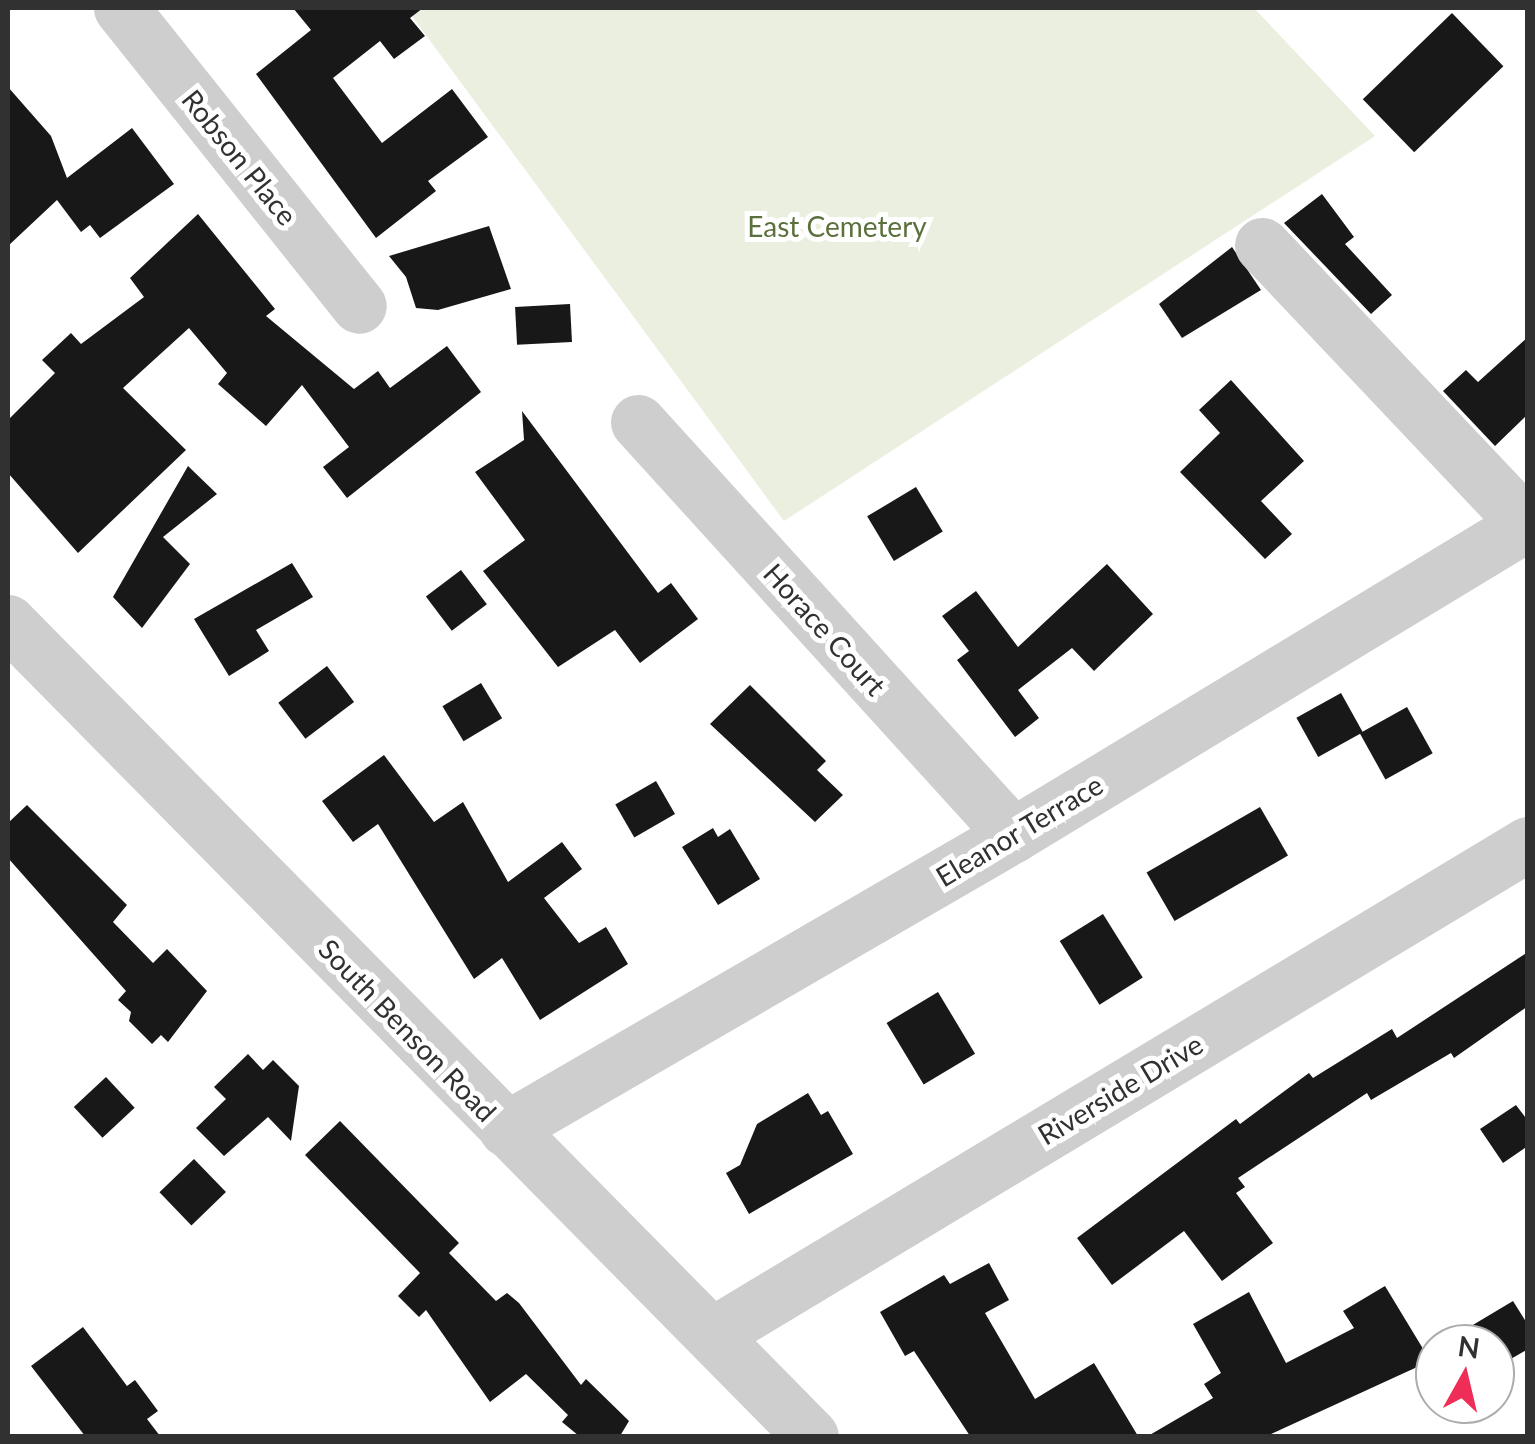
<!DOCTYPE html>
<style>
body{margin:0}
#map{position:relative;width:1535px;height:1444px;overflow:hidden;background:#fff;font-family:Lato,sans-serif}
div>[style]{position:absolute}
[style*='--x']{left:calc(var(--x)*1px);top:calc(var(--y)*1px);width:calc(var(--w)*1px);rotate:calc(var(--a)*1deg)}
.green>*{inset:0;background:#eaefdf}
.building>*{inset:0;background:#181818;transform-origin:0 0}
.minor>*{height:55px;margin:-27.5px;padding:0 27.5px;transform-origin:27.5px;border-radius:27.5px;background:#cecece}
span{translate:-50% -50%;white-space:nowrap;text-align:center;line-height:1.15;-webkit-text-stroke:10px #fff;paint-order:stroke}
.street-label{font-size:28px;color:#313131}
.park-label{font-size:28px;color:#5b703c}
.frame{position:absolute;inset:0;border:10px solid #313131;pointer-events:none}
.north{position:absolute;left:1415px;top:1324px;width:100px;height:100px;box-sizing:border-box;background:#fff;border:2px solid #adadad;border-radius:50%;rotate:8deg;font-size:28px;font-weight:700;line-height:40px;text-align:center;color:#313131}
.north::after{content:'';display:block;margin:auto;width:35px;height:45px;background:#ee2e56;clip-path:polygon(50% 0,100% 100%,50% 72%,0 100%)}
</style>
<div id="map">
<div class="green">
<i style="clip-path:polygon(406px 8px,1254px 8px,1375px 136px,784px 521px)"></i>
</div>
<div class="building">
<i style="clip-path:polygon(293px 8px,423px 8px,410px 18px,425px 36px,394px 59px,380px 41px,333px 78px,382px 143px,452px 89px,488px 137px,428px 181px,436px 191px,376px 238px,256px 74px,311px 30px)"></i>
<i style="left:1452px;top:13px;width:74px;height:124px;rotate:46deg"></i>
<i style="clip-path:polygon(8px 87px,51px 136px,67px 178px,132px 128px,174px 184px,100px 238px,90px 225px,81px 232px,57px 200px,8px 246px)"></i>
<i style="clip-path:polygon(1322px 194px,1354px 237px,1345px 244px,1392px 295px,1371px 314px,1284px 223px)"></i>
<i style="clip-path:polygon(198px 214px,275px 309px,266px 316px,354px 389px,378px 371px,390px 388px,447px 346px,481px 392px,347px 498px,323px 467px,349px 447px,302px 385px,266px 426px,218px 384px,227px 373px,189px 328px,123px 388px,186px 450px,78px 553px,8px 473px,8px 420px,55px 373px,42px 360px,71px 333px,81px 344px,144px 297px,130px 278px)"></i>
<i style="clip-path:polygon(489px 226px,511px 289px,438px 310px,416px 308px,406px 277px,389px 256px)"></i>
<i style="clip-path:polygon(1232px 247px,1261px 290px,1182px 338px,1159px 304px)"></i>
<i style="left:570px;top:304px;width:38px;height:55px;rotate:87deg"></i>
<i style="clip-path:polygon(1528px 337px,1528px 414px,1495px 446px,1443px 391px,1466px 370px,1478px 382px)"></i>
<i style="clip-path:polygon(1231px 380px,1304px 461px,1261px 501px,1292px 534px,1265px 559px,1180px 472px,1220px 433px,1199px 410px)"></i>
<i style="clip-path:polygon(522px 411px,658px 593px,671px 583px,698px 619px,640px 663px,615px 630px,558px 667px,483px 571px,525px 540px,475px 472px,524px 440px)"></i>
<i style="clip-path:polygon(188px 466px,217px 494px,163px 537px,190px 564px,142px 628px,113px 597px)"></i>
<i style="left:916px;top:487px;width:52px;height:57px;rotate:59deg"></i>
<i style="clip-path:polygon(292px 563px,313px 597px,256px 630px,269px 651px,229px 676px,194px 619px)"></i>
<i style="clip-path:polygon(1107px 564px,1153px 614px,1094px 671px,1072px 648px,1018px 690px,1039px 718px,1015px 737px,957px 660px,969px 651px,942px 616px,976px 591px,1018px 647px)"></i>
<i style="left:461px;top:570px;width:43px;height:44px;rotate:53deg"></i>
<i style="left:327px;top:666px;width:45px;height:61px;rotate:53deg"></i>
<i style="left:481px;top:683px;width:41px;height:45px;rotate:59deg"></i>
<i style="clip-path:polygon(750px 685px,826px 761px,817px 770px,843px 795px,815px 822px,710px 724px)"></i>
<i style="left:1341px;top:693px;width:45px;height:51px;rotate:61deg"></i>
<i style="left:1407px;top:707px;width:53px;height:54px;rotate:61deg"></i>
<i style="clip-path:polygon(384px 755px,434px 822px,463px 802px,508px 882px,562px 842px,582px 869px,544px 898px,579px 943px,606px 927px,628px 964px,540px 1020px,502px 958px,474px 979px,378px 824px,353px 842px,322px 801px)"></i>
<i style="left:656px;top:781px;width:38px;height:47px;rotate:60deg"></i>
<i style="clip-path:polygon(27px 805px,127px 905px,113px 922px,153px 963px,167px 949px,207px 991px,168px 1042px,161px 1035px,152px 1044px,129px 1021px,131px 1012px,118px 1000px,126px 991px,8px 858px,8px 823px)"></i>
<i style="left:1260px;top:807px;width:56px;height:131px;rotate:60deg"></i>
<i style="clip-path:polygon(713px 828px,718px 837px,730px 829px,760px 879px,718px 905px,682px 847px)"></i>
<i style="left:1103px;top:914px;width:75px;height:51px;rotate:58deg"></i>
<i style="clip-path:polygon(1528px 952px,1528px 1006px,1454px 1058px,1451px 1053px,1371px 1100px,1367px 1093px,1238px 1178px,1245px 1187px,1236px 1193px,1273px 1243px,1222px 1281px,1184px 1231px,1112px 1285px,1077px 1238px,1236px 1119px,1240px 1124px,1309px 1073px,1313px 1078px,1392px 1029px,1397px 1038px)"></i>
<i style="left:938px;top:992px;width:72px;height:60px;rotate:59deg"></i>
<i style="clip-path:polygon(248px 1054px,263px 1070px,273px 1060px,299px 1086px,291px 1141px,268px 1117px,224px 1156px,196px 1128px,226px 1099px,214px 1087px)"></i>
<i style="left:106px;top:1077px;width:42px;height:44px;rotate:47deg"></i>
<i style="clip-path:polygon(808px 1093px,821px 1115px,828px 1111px,853px 1154px,749px 1214px,726px 1173px,740px 1165px,757px 1124px)"></i>
<i style="clip-path:polygon(1516px 1105px,1528px 1121px,1528px 1146px,1503px 1163px,1480px 1129px)"></i>
<i style="clip-path:polygon(340px 1121px,459px 1243px,449px 1253px,496px 1301px,507px 1293px,519px 1303px,581px 1385px,586px 1379px,629px 1421px,620px 1436px,579px 1436px,562px 1422px,568px 1415px,526px 1374px,490px 1402px,426px 1310px,419px 1317px,398px 1296px,420px 1273px,305px 1155px)"></i>
<i style="left:194px;top:1159px;width:46px;height:48px;rotate:46deg"></i>
<i style="clip-path:polygon(989px 1263px,1009px 1300px,985px 1313px,1035px 1399px,1094px 1363px,1138px 1436px,970px 1436px,914px 1351px,905px 1356px,880px 1312px,944px 1275px,950px 1284px)"></i>
<i style="clip-path:polygon(1385px 1286px,1428px 1357px,1415px 1368px,1267px 1436px,1148px 1436px,1213px 1398px,1204px 1384px,1221px 1373px,1193px 1324px,1249px 1292px,1286px 1363px,1354px 1328px,1343px 1311px)"></i>
<i style="clip-path:polygon(1513px 1301px,1528px 1325px,1528px 1349px,1495px 1368px,1495px 1344px,1441px 1344px)"></i>
<i style="clip-path:polygon(83px 1327px,127px 1386px,135px 1380px,158px 1411px,147px 1419px,160px 1436px,85px 1436px,31px 1366px)"></i>
</div>
<div class="minor">
<i style="--x:121;--y:8;--w:381;--a:51.4"></i>
<i style="--x:1262;--y:245;--w:384;--a:46.6"></i>
<i style="--x:638;--y:422;--w:558;--a:47.76"></i>
<i style="--x:8;--y:622;--w:1143;--a:45.39"></i>
<i style="--x:506;--y:1129;--w:586;--a:-30.11"></i>
<i style="--x:1013;--y:835;--w:602;--a:-31.21"></i>
<i style="--x:713;--y:1334;--w:951;--a:-31.02"></i>
</div>
<div class="street-label">
<span style="left:240px;top:157px;rotate:51deg">Robson Place</span>
<span style="left:825px;top:629px;rotate:48deg">Horace Court</span>
<span style="left:1019px;top:830px;rotate:-31deg">Eleanor Terrace</span>
<span style="left:408px;top:1030px;rotate:46deg">South Benson Road</span>
<span style="left:1120px;top:1089px;rotate:-31deg">Riverside Drive</span>
</div>
<div class="park-label">
<span style="left:837px;top:226px">East Cemetery</span>
</div>
<div class="frame"></div>
<div class="north">N</div>
</div>
